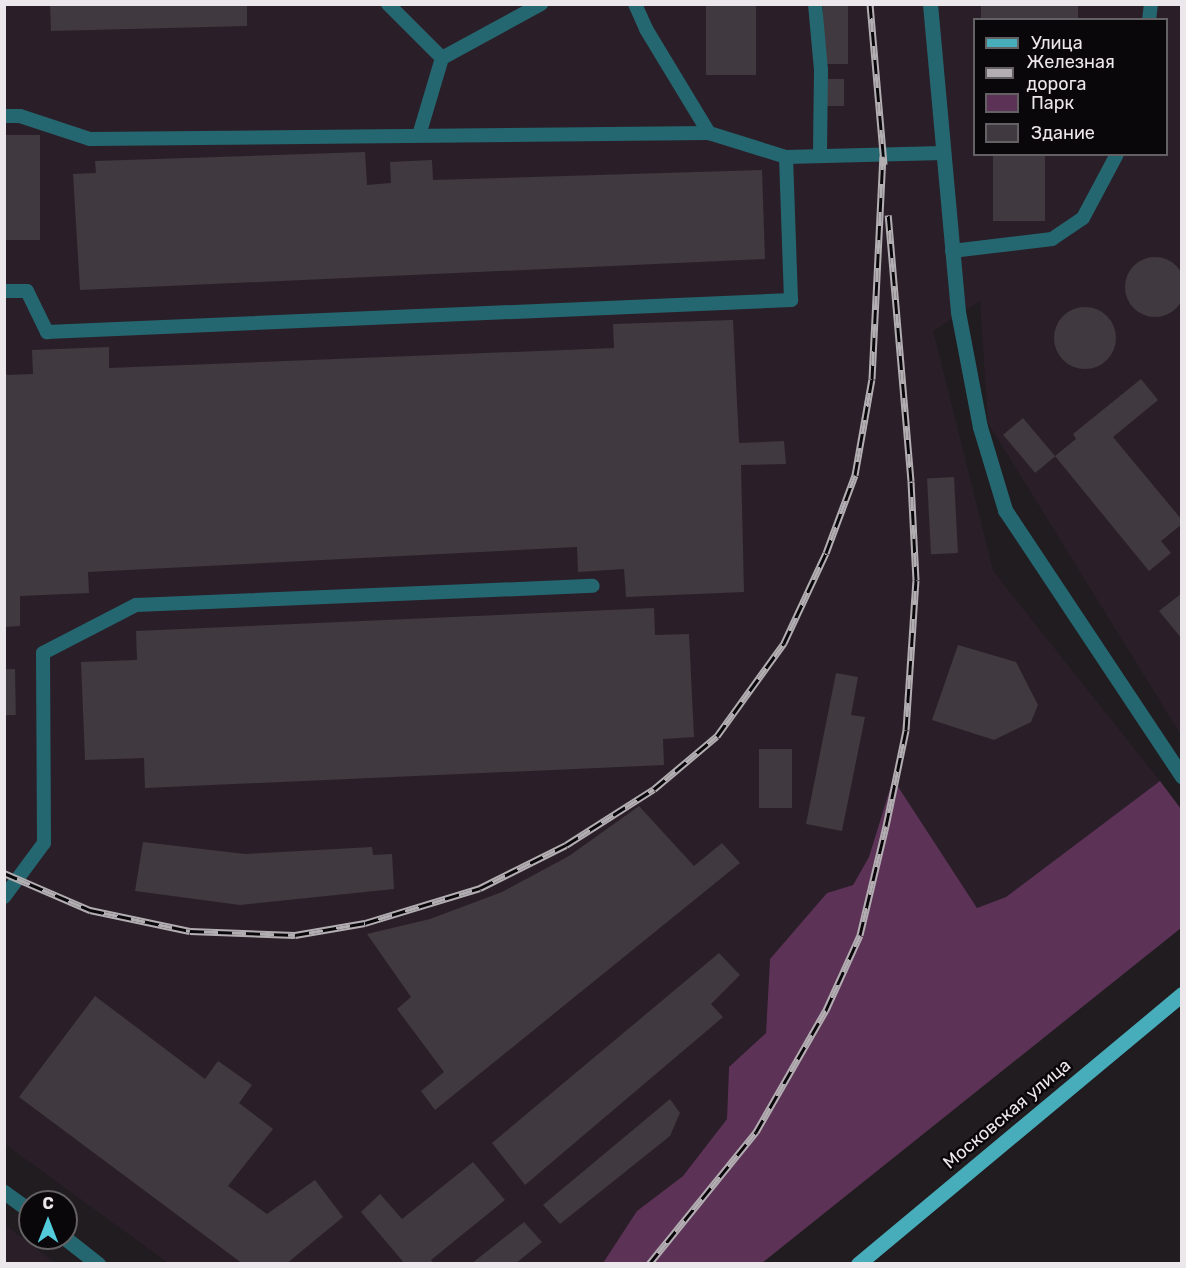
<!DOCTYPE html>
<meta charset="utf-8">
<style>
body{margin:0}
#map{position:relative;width:1186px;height:1268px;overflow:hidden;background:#211c20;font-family:Rubik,sans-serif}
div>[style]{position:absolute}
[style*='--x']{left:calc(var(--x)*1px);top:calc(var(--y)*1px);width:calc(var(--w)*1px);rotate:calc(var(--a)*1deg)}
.built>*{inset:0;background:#2a1f28}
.green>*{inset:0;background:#5c3256}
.building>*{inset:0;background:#40393f;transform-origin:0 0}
.round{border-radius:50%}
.service>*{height:14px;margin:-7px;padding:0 7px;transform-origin:7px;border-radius:7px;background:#256770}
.minor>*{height:15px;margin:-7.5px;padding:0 7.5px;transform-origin:7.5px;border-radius:7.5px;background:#256770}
.primary>*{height:15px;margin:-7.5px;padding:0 7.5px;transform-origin:7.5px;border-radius:7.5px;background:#48adbb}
.rail>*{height:7px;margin-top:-3.5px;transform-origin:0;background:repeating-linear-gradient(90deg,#090709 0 14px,#b2aeb1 0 28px);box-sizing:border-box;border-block:2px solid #b2aeb1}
span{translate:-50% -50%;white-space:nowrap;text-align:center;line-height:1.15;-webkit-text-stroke:5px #090709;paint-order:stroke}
.street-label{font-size:18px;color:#ebe7ea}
.frame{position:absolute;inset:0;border:6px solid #ebe7ea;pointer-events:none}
.legend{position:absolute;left:973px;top:18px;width:195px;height:138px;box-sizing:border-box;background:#090709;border:2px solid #636163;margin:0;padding:8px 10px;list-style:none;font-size:18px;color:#ebe7ea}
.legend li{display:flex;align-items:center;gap:12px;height:30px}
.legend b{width:30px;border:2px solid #636163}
.north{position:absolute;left:18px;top:1190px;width:60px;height:60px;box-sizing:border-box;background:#090709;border:2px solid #636163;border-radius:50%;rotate:0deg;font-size:16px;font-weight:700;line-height:24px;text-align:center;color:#ebe7ea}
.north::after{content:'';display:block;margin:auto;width:21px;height:27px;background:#53cbdb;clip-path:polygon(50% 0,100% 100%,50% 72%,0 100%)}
</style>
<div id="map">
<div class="built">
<i style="clip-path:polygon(evenodd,5px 5px,1181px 5px,1181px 735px,988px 423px,980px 301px,933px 331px,993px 571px,1160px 781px,1006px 897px,977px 908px,893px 780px,869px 858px,852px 885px,827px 893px,770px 959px,766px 1033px,729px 1067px,727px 1119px,683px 1176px,637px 1211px,603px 1263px,168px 1263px,5px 1144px,5px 5px,974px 20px,1166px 20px,1166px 154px,974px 154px,974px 20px)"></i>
<i style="clip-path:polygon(5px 1225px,55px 1263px,5px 1263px)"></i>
</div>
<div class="green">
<i style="clip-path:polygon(893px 779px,977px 908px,1006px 897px,1160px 781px,1181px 809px,1181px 928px,762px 1263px,603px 1263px,637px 1211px,683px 1176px,727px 1119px,729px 1067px,766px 1033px,770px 959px,827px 893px,853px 885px,869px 857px)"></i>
</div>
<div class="building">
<i style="clip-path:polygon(50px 4px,247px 4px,247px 26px,51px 31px)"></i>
<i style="left:706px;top:4px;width:50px;height:71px"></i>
<i style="left:823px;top:4px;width:25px;height:60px"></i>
<i style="left:981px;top:4px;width:97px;height:16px"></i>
<i style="left:827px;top:79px;width:17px;height:27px"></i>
<i style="left:4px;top:135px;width:36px;height:105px"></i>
<i style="clip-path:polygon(365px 152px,367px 185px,391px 183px,390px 162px,432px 160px,433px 180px,762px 170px,765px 259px,80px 290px,73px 174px,96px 173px,95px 161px)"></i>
<i style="left:993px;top:154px;width:52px;height:67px"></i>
<i class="round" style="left:1125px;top:257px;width:60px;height:60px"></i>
<i class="round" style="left:1054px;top:307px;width:62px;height:62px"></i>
<i style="clip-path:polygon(733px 320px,739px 443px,784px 441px,786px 464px,741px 465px,744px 592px,626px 597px,624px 569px,578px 572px,577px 547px,88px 572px,89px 593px,20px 596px,20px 626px,4px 627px,4px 369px,7px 375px,33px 374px,32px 350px,109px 347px,109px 368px,614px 348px,613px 324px)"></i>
<i style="clip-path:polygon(1141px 379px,1158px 400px,1113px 437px,1182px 520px,1182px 524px,1161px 541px,1171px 553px,1149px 571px,1055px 456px,1076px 439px,1073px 434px)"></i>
<i style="left:1023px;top:418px;width:50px;height:26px;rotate:50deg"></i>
<i style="left:954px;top:477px;width:76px;height:27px;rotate:87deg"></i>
<i style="clip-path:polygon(1182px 593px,1182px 639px,1159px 611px)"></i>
<i style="clip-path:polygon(654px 608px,655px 635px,689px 634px,694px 737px,663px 739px,664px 765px,145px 788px,144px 758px,85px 760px,81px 662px,137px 660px,136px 631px)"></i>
<i style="clip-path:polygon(958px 645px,1016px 662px,1038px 705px,1031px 722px,994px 740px,932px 720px)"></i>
<i style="left:15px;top:669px;width:46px;height:11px;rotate:89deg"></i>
<i style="clip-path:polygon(836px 673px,858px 677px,851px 715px,865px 717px,842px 831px,806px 824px)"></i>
<i style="left:759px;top:749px;width:33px;height:59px"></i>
<i style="clip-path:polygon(639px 806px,694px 866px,722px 843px,740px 863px,435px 1110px,421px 1091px,444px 1072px,397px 1009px,411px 997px,367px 934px,430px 919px,502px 892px,569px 856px)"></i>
<i style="clip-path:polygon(143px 842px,245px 854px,372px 847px,373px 855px,392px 854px,394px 889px,240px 905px,135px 891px)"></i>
<i style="clip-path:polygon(719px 953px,740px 975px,711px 1004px,723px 1017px,525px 1185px,492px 1143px)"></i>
<i style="clip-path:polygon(95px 996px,205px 1079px,218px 1061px,252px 1085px,239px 1103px,273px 1129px,228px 1186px,267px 1214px,315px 1180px,343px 1217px,286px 1264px,243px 1264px,19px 1097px)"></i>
<i style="clip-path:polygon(670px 1099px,680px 1113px,670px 1136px,560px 1224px,543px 1205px)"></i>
<i style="clip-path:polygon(473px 1162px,505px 1200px,431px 1260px,434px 1264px,405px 1264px,361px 1212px,380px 1194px,402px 1219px)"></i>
<i style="clip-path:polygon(524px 1222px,542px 1242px,515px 1264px,471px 1264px)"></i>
</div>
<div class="service">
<i style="--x:388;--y:4;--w:76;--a:45"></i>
<i style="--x:442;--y:58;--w:80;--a:106.6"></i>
<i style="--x:635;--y:4;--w:27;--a:66"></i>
<i style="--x:646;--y:29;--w:122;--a:58.8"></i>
<i style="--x:709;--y:133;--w:81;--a:17.3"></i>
<i style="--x:815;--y:4;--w:66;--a:84.8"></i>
<i style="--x:821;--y:70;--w:86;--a:90.7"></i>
<i style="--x:1149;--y:20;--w:16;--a:-83"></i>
<i style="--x:442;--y:58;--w:113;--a:-28.6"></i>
<i style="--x:4;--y:116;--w:16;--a:0"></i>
<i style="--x:20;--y:116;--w:74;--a:18.2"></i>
<i style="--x:90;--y:139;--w:619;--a:-0.56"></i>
<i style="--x:952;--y:251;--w:101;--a:-6.8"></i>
<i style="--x:1052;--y:239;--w:37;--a:-34"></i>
<i style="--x:1083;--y:218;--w:72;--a:-62"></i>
<i style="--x:4;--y:291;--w:23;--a:0"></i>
<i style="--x:27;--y:291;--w:46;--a:64"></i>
<i style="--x:47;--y:332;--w:745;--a:-2.46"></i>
<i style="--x:791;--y:300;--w:143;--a:-92"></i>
<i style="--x:786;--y:157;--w:157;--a:-1.5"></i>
<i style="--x:4;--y:897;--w:67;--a:-53.5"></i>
<i style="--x:44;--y:843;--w:190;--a:-90.3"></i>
<i style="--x:43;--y:653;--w:105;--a:-27.3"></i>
<i style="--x:136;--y:605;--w:457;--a:-2.4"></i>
</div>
<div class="minor">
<i style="--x:930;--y:4;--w:309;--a:84.8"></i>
<i style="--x:958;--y:312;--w:117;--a:79.2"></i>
<i style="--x:980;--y:427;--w:87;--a:73.2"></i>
<i style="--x:1005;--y:510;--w:320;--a:56.4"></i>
<i style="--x:4;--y:1192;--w:32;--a:36"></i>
<i style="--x:65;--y:1238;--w:42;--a:38.2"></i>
</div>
<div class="primary">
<i style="--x:858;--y:1264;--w:422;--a:-39.8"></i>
</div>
<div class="rail">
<i style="--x:870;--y:4;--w:161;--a:85"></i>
<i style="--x:4;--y:873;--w:94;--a:23.3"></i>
<i style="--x:90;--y:910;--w:102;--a:11.9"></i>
<i style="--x:190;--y:931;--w:105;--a:2.2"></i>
<i style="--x:295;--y:935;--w:71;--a:-9.7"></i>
<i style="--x:365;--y:923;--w:120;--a:-16.9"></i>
<i style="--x:480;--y:888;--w:96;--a:-26.6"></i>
<i style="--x:566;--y:845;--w:104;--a:-32.5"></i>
<i style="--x:654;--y:789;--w:82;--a:-40.1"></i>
<i style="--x:717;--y:736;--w:115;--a:-54.2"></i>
<i style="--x:784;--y:643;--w:99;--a:-65"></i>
<i style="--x:826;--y:553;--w:83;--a:-69.6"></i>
<i style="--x:855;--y:475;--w:97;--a:-80"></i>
<i style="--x:872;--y:379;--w:223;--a:-87.2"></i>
<i style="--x:649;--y:1264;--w:170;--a:-51"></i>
<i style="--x:756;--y:1132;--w:141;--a:-60.2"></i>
<i style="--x:826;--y:1010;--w:82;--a:-65.6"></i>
<i style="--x:860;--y:935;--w:112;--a:-76.6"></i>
<i style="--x:886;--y:826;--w:98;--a:-78.2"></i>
<i style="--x:906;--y:730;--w:150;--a:-86.2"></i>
<i style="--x:916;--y:580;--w:99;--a:-92.9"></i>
<i style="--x:911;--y:481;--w:267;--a:-94.9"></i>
</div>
<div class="street-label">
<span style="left:1007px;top:1114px;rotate:-40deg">Московская улица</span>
</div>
<div class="frame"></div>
<ul class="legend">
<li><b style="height:8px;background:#48adbb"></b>Улица</li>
<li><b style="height:8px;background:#b2aeb1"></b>Железная дорога</li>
<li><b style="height:16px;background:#5c3256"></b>Парк</li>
<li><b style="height:16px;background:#40393f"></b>Здание</li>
</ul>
<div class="north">С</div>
</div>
